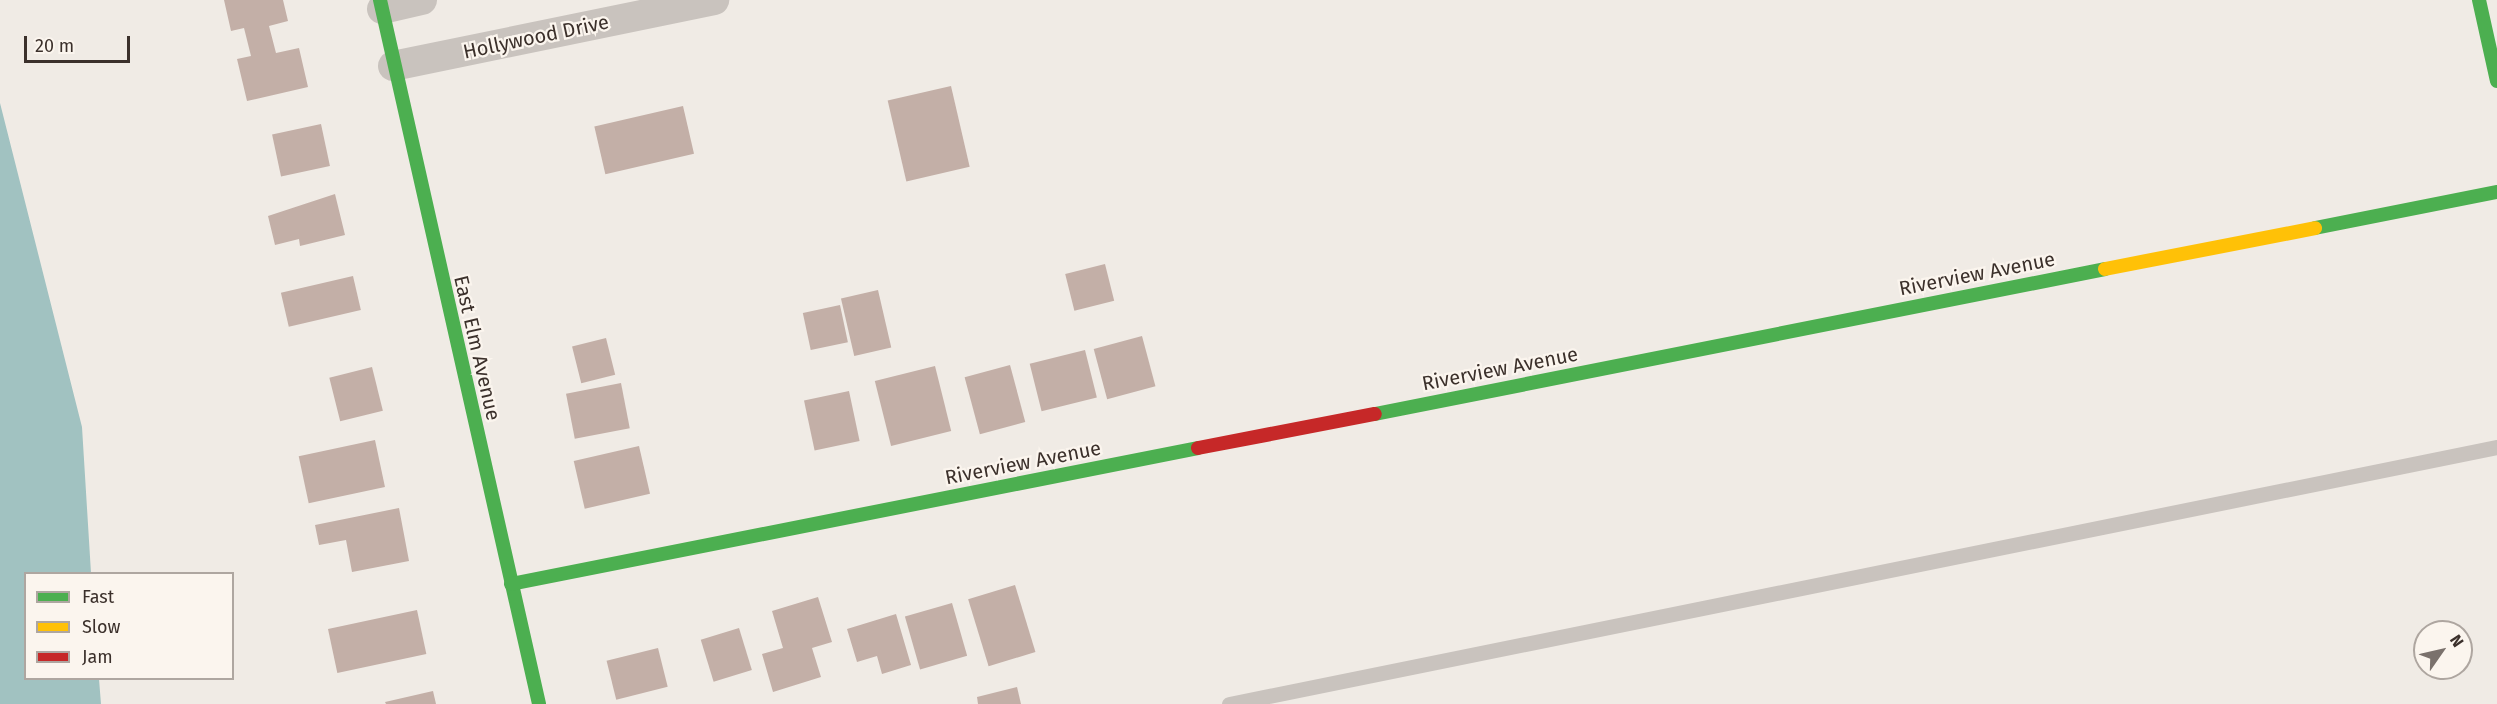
<!DOCTYPE html>
<style>
body{margin:0}
#map{position:relative;width:2497px;height:704px;overflow:hidden;background:#f0ebe5;font-family:"Fira Sans",sans-serif}
div>[style]{position:absolute}
[style*='--x']{left:calc(var(--x)*1px);top:calc(var(--y)*1px);width:calc(var(--w)*1px);rotate:calc(var(--a)*1deg)}
.water>*{inset:0;background:#a1c2c1}
.building>*{inset:0;background:#c3afa7;transform-origin:0 0}
.lane>*{height:15px;margin:-7.5px;padding:0 7.5px;transform-origin:7.5px;border-radius:7.5px;background:#c9c3be}
.street>*{height:30px;margin:-15px;padding:0 15px;transform-origin:15px;border-radius:15px;background:#c9c3be}
.fast>*{height:14px;margin:-7px;padding:0 7px;transform-origin:7px;border-radius:7px;background:#4caf50}
.slow>*{height:14px;margin:-7px;padding:0 7px;transform-origin:7px;border-radius:7px;background:#ffc107}
.jam>*{height:14px;margin:-7px;padding:0 7px;transform-origin:7px;border-radius:7px;background:#c62828}
span{translate:-50% -50%;white-space:nowrap;text-align:center;line-height:1.15;-webkit-text-stroke:4.5px #fbf5ee;paint-order:stroke}
.street-label{font-size:20px;color:#3b302b}
.legend{position:absolute;left:24px;top:572px;width:210px;height:108px;box-sizing:border-box;background:#fbf5ee;border:2px solid #aea6a0;margin:0;padding:8px 10px;list-style:none;font-size:18px;color:#3b302b}
.legend li{display:flex;align-items:center;gap:12px;height:30px}
.legend b{width:30px;border:2px solid #aea6a0}
.north{position:absolute;left:2413px;top:620px;width:60px;height:60px;box-sizing:border-box;background:#fbf5ee;border:2px solid #aea6a0;border-radius:50%;rotate:56deg;font-size:16px;font-weight:700;line-height:24px;text-align:center;color:#3b302b}
.north::after{content:'';display:block;margin:auto;width:21px;height:27px;background:#7a716c;clip-path:polygon(50% 0,100% 100%,50% 72%,0 100%)}
.scale{position:absolute;left:24px;top:36px;width:106px;height:27px;box-sizing:border-box;border:3px solid #3b302b;border-top:0;padding-left:8px;font-size:18px;line-height:21px;white-space:nowrap;color:#3b302b;-webkit-text-stroke:4px #fbf5ee;paint-order:stroke}
</style>
<div id="map">
<div class="water">
<i style="clip-path:polygon(0 103px,82px 427px,91px 573px,26px 574px,26px 678px,99px 679px,101px 704px,0 704px)"></i>
</div>
<div class="building">
<i style="clip-path:polygon(224px 0,283px 0,288px 21px,269px 26px,276px 53px,299px 48px,308px 87px,247px 101px,237px 59px,251px 56px,244px 28px,231px 31px)"></i>
<i style="left:951px;top:86px;width:83px;height:65px;rotate:77deg"></i>
<i style="left:683px;top:106px;width:49px;height:91px;rotate:77deg"></i>
<i style="left:321px;top:124px;width:43px;height:50px;rotate:78deg"></i>
<i style="clip-path:polygon(335px 194px,345px 235px,300px 246px,299px 239px,275px 245px,268px 216px)"></i>
<i style="left:1105px;top:264px;width:38px;height:41px;rotate:76deg"></i>
<i style="left:353px;top:276px;width:35px;height:74px;rotate:77deg"></i>
<i style="left:878px;top:290px;width:59px;height:38px;rotate:77deg"></i>
<i style="left:840px;top:305px;width:38px;height:38px;rotate:78deg"></i>
<i style="left:1142px;top:336px;width:52px;height:50px;rotate:75deg"></i>
<i style="left:606px;top:338px;width:38px;height:35px;rotate:76deg"></i>
<i style="left:1085px;top:350px;width:49px;height:57px;rotate:76deg"></i>
<i style="left:1010px;top:365px;width:59px;height:47px;rotate:75deg"></i>
<i style="left:935px;top:366px;width:67px;height:62px;rotate:76deg"></i>
<i style="left:372px;top:367px;width:45px;height:44px;rotate:76deg"></i>
<i style="left:621px;top:383px;width:46px;height:56px;rotate:79deg"></i>
<i style="left:849px;top:391px;width:51px;height:46px;rotate:78deg"></i>
<i style="left:375px;top:440px;width:48px;height:78px;rotate:78deg"></i>
<i style="left:639px;top:446px;width:49px;height:67px;rotate:77deg"></i>
<i style="clip-path:polygon(399px 508px,409px 561px,352px 572px,346px 540px,319px 545px,315px 525px)"></i>
<i style="left:1015px;top:585px;width:70px;height:49px;rotate:73deg"></i>
<i style="clip-path:polygon(818px 597px,832px 642px,812px 648px,821px 677px,773px 692px,762px 654px,783px 648px,772px 611px)"></i>
<i style="left:952px;top:603px;width:55px;height:49px;rotate:74deg"></i>
<i style="left:417px;top:610px;width:45px;height:91px;rotate:78deg"></i>
<i style="clip-path:polygon(896px 614px,911px 665px,882px 674px,877px 656px,857px 662px,847px 629px)"></i>
<i style="left:739px;top:628px;width:44px;height:40px;rotate:73deg"></i>
<i style="left:658px;top:648px;width:40px;height:53px;rotate:76deg"></i>
<i style="clip-path:polygon(1017px 687px,1021px 704px,978px 704px,977px 697px)"></i>
<i style="clip-path:polygon(433px 691px,436px 704px,386px 704px,385px 702px)"></i>
</div>
<div class="lane">
<i style="--x:1229;--y:704;--w:1294;--a:-11.46"></i>
</div>
<div class="street">
<i style="--x:382;--y:9;--w:41;--a:-12.7"></i>
<i style="--x:393;--y:66;--w:328;--a:-11.6"></i>
</div>
<div class="fast">
<i style="--x:380;--y:0;--w:722;--a:77.27"></i>
<i style="--x:2479;--y:0;--w:83;--a:77.5"></i>
<i style="--x:2315;--y:228;--w:186;--a:-11.2"></i>
<i style="--x:1375;--y:414;--w:744;--a:-11.23"></i>
<i style="--x:511;--y:584;--w:700;--a:-11.2"></i>
</div>
<div class="slow">
<i style="--x:2105;--y:269;--w:214;--a:-11"></i>
</div>
<div class="jam">
<i style="--x:1198;--y:448;--w:180;--a:-10.9"></i>
</div>
<div class="street-label">
<span style="left:536px;top:37px;rotate:-12deg">Hollywood Drive</span>
<span style="left:1977px;top:274px;rotate:-11deg">Riverview Avenue</span>
<span style="left:477px;top:348px;rotate:77deg">East Elm Avenue</span>
<span style="left:1500px;top:369px;rotate:-11deg">Riverview Avenue</span>
<span style="left:1023px;top:463px;rotate:-11deg">Riverview Avenue</span>
</div>
<ul class="legend">
<li><b style="height:8px;background:#4caf50"></b>Fast</li>
<li><b style="height:8px;background:#ffc107"></b>Slow</li>
<li><b style="height:8px;background:#c62828"></b>Jam</li>
</ul>
<div class="north">N</div>
<div class="scale">20 m</div>
</div>
